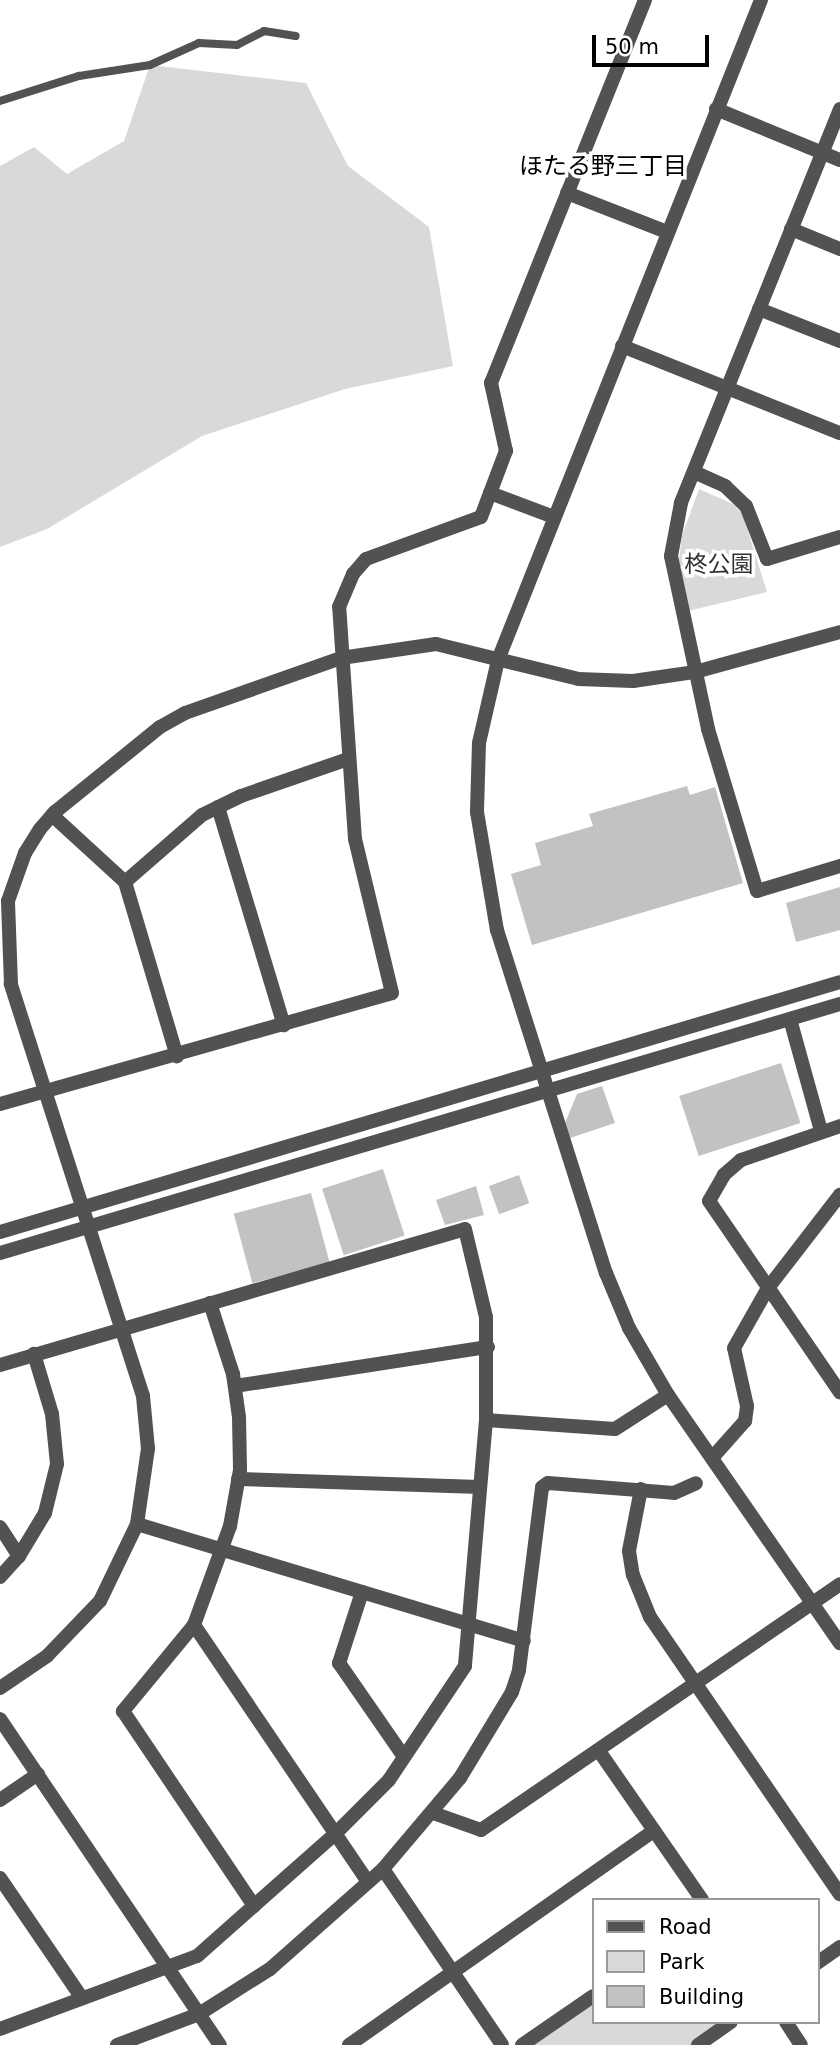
<!DOCTYPE html>
<meta charset="utf-8">
<style>
body{margin:0}
#map{position:relative;width:840px;height:2045px;overflow:hidden;background:#fff;font-family:"DejaVu Sans","Noto Sans JP",sans-serif}
div>[style]{position:absolute}
[style*='--x']{left:calc(var(--x)*1px);top:calc(var(--y)*1px);width:calc(var(--w)*1px);rotate:calc(var(--a)*1deg)}
.green>*{inset:0;background:#d9d9d9}
.building>*{inset:0;background:#c2c2c2;transform-origin:0 0}
.service>*{height:8px;margin:-4px;padding:0 4px;transform-origin:4px;border-radius:4px;background:#525252}
.minor>*{height:14px;margin:-7px;padding:0 7px;transform-origin:7px;border-radius:7px;background:#525252}
.tertiary>*{height:14px;margin:-7px;padding:0 7px;transform-origin:7px;border-radius:7px;background:#525252}
span{translate:-50% -50%;white-space:nowrap;text-align:center;line-height:1.15;-webkit-text-stroke:7px #fff;paint-order:stroke}
.park-label{font-size:23px;color:#303030}
.neighbourhood-label{font-size:24px;color:#000}
.legend{position:absolute;left:592px;top:1898px;width:228px;height:126px;box-sizing:border-box;background:#fff;border:2px solid #999;margin:0;padding:9px 12px;list-style:none;font-size:21px;color:#000}
.legend li{display:flex;align-items:center;gap:14px;height:35px}
.legend b{width:35px;border:2px solid #999}
.scale{position:absolute;left:592px;top:35px;width:117px;height:32px;box-sizing:border-box;border:4px solid #000;border-top:0;padding-left:9px;font-size:21px;line-height:24px;white-space:nowrap;color:#000;-webkit-text-stroke:5px #fff;paint-order:stroke}
</style>
<div id="map">
<div class="green">
<i style="clip-path:polygon(150px 65px,306px 83px,348px 166px,429px 227px,453px 366px,345px 389px,202px 436px,47px 529px,0 547px,0 166px,34px 147px,67px 174px,124px 141px)"></i>
<i style="clip-path:polygon(699px 489px,733px 504px,743px 515px,767px 592px,688px 611px,679px 560px,682px 536px)"></i>
<i style="clip-path:polygon(593px 1996px,593px 2022px,731px 2022px,698px 2045px,522px 2045px)"></i>
</div>
<div class="building">
<i style="clip-path:polygon(687px 786px,690px 795px,715px 787px,743px 883px,532px 945px,511px 874px,541px 865px,535px 843px,593px 826px,589px 814px)"></i>
<i style="clip-path:polygon(840px 887px,840px 930px,796px 942px,786px 903px)"></i>
<i style="left:781px;top:1063px;width:63px;height:107px;rotate:72deg"></i>
<i style="clip-path:polygon(602px 1086px,615px 1123px,570px 1138px,565px 1123px,577px 1094px)"></i>
<i style="left:383px;top:1169px;width:70px;height:64px;rotate:72deg"></i>
<i style="left:519px;top:1175px;width:30px;height:32px;rotate:70deg"></i>
<i style="clip-path:polygon(476px 1186px,484px 1215px,445px 1225px,436px 1200px)"></i>
<i style="left:311px;top:1193px;width:72px;height:80px;rotate:75deg"></i>
</div>
<div class="service">
<i style="--x:0;--y:101;--w:83;--a:-17.6"></i>
<i style="--x:79;--y:76;--w:72;--a:-8.8"></i>
<i style="--x:150;--y:65;--w:54;--a:-24.2"></i>
<i style="--x:199;--y:43;--w:38;--a:3"></i>
<i style="--x:237;--y:45;--w:30;--a:-27"></i>
<i style="--x:264;--y:31;--w:32;--a:9"></i>
</div>
<div class="minor">
<i style="--x:716;--y:109;--w:134;--a:22.4"></i>
<i style="--x:840;--y:109;--w:425;--a:112"></i>
<i style="--x:681;--y:503;--w:54;--a:100.7"></i>
<i style="--x:671;--y:556;--w:177;--a:77.9"></i>
<i style="--x:708;--y:729;--w:169;--a:73.2"></i>
<i style="--x:757;--y:891;--w:87;--a:-16.8"></i>
<i style="--x:567;--y:193;--w:107;--a:21.3"></i>
<i style="--x:791;--y:229;--w:53;--a:22.2"></i>
<i style="--x:759;--y:309;--w:87;--a:21.6"></i>
<i style="--x:622;--y:346;--w:235;--a:21.8"></i>
<i style="--x:694;--y:472;--w:34;--a:24"></i>
<i style="--x:725;--y:486;--w:29;--a:44"></i>
<i style="--x:746;--y:506;--w:57;--a:68.4"></i>
<i style="--x:767;--y:559;--w:76;--a:-16.8"></i>
<i style="--x:490;--y:493;--w:68;--a:20.6"></i>
<i style="--x:218;--y:807;--w:228;--a:73.2"></i>
<i style="--x:52;--y:815;--w:99;--a:42.5"></i>
<i style="--x:125;--y:882;--w:182;--a:73.4"></i>
<i style="--x:125;--y:882;--w:102;--a:-41"></i>
<i style="--x:202;--y:815;--w:43;--a:-26"></i>
<i style="--x:241;--y:796;--w:113;--a:-19.1"></i>
<i style="--x:790;--y:1019;--w:116;--a:74.5"></i>
<i style="--x:0;--y:1104;--w:407;--a:-15.8"></i>
<i style="--x:392;--y:993;--w:158;--a:-103.5"></i>
<i style="--x:355;--y:839;--w:233;--a:-93.9"></i>
<i style="--x:339;--y:607;--w:36;--a:-67"></i>
<i style="--x:353;--y:574;--w:20;--a:-49"></i>
<i style="--x:366;--y:559;--w:122;--a:-20.1"></i>
<i style="--x:481;--y:517;--w:71;--a:-69.3"></i>
<i style="--x:506;--y:451;--w:70;--a:-102.4"></i>
<i style="--x:491;--y:383;--w:413;--a:-68.1"></i>
<i style="--x:840;--y:1126;--w:105;--a:161"></i>
<i style="--x:741;--y:1160;--w:23;--a:139"></i>
<i style="--x:724;--y:1175;--w:30;--a:120"></i>
<i style="--x:709;--y:1201;--w:232;--a:55.6"></i>
<i style="--x:210;--y:1303;--w:75;--a:72.1"></i>
<i style="--x:233;--y:1374;--w:43;--a:82.1"></i>
<i style="--x:239;--y:1417;--w:53;--a:88.9"></i>
<i style="--x:240;--y:1470;--w:57;--a:100.1"></i>
<i style="--x:230;--y:1526;--w:105;--a:110"></i>
<i style="--x:194;--y:1625;--w:112;--a:129.5"></i>
<i style="--x:123;--y:1711;--w:235;--a:56.1"></i>
<i style="--x:0;--y:1365;--w:484;--a:-16.3"></i>
<i style="--x:465;--y:1229;--w:90;--a:76.6"></i>
<i style="--x:486;--y:1317;--w:103;--a:90"></i>
<i style="--x:486;--y:1420;--w:247;--a:94.9"></i>
<i style="--x:465;--y:1666;--w:137;--a:123.7"></i>
<i style="--x:389;--y:1780;--w:76;--a:135"></i>
<i style="--x:335;--y:1834;--w:184;--a:138.5"></i>
<i style="--x:197;--y:1956;--w:210;--a:159.7"></i>
<i style="--x:235;--y:1386;--w:256;--a:-8.8"></i>
<i style="--x:486;--y:1420;--w:129;--a:4"></i>
<i style="--x:615;--y:1429;--w:63;--a:-32.7"></i>
<i style="--x:712;--y:1458;--w:50;--a:-48.3"></i>
<i style="--x:745;--y:1421;--w:15;--a:-82"></i>
<i style="--x:747;--y:1406;--w:59;--a:-102.6"></i>
<i style="--x:734;--y:1348;--w:69;--a:-60.5"></i>
<i style="--x:768;--y:1288;--w:118;--a:-52.3"></i>
<i style="--x:238;--y:1479;--w:242;--a:1.9"></i>
<i style="--x:641;--y:1489;--w:63;--a:101"></i>
<i style="--x:629;--y:1551;--w:24;--a:81"></i>
<i style="--x:633;--y:1575;--w:45;--a:68"></i>
<i style="--x:650;--y:1617;--w:336;--a:55.6"></i>
<i style="--x:137;--y:1524;--w:404;--a:16.8"></i>
<i style="--x:0;--y:1527;--w:35;--a:57"></i>
<i style="--x:0;--y:1577;--w:28;--a:-48"></i>
<i style="--x:19;--y:1556;--w:50;--a:-58.8"></i>
<i style="--x:45;--y:1513;--w:50;--a:-76.2"></i>
<i style="--x:57;--y:1464;--w:50;--a:-95.7"></i>
<i style="--x:52;--y:1414;--w:63;--a:-106.7"></i>
<i style="--x:362;--y:1592;--w:75;--a:107.9"></i>
<i style="--x:339;--y:1663;--w:114;--a:55.3"></i>
<i style="--x:194;--y:1625;--w:310;--a:55.9"></i>
<i style="--x:0;--y:1719;--w:393;--a:56"></i>
<i style="--x:599;--y:1751;--w:181;--a:55.3"></i>
<i style="--x:0;--y:1800;--w:46;--a:-34.4"></i>
<i style="--x:433;--y:1813;--w:51;--a:19.5"></i>
<i style="--x:481;--y:1830;--w:435;--a:-34.4"></i>
<i style="--x:383;--y:1869;--w:212;--a:55.9"></i>
<i style="--x:0;--y:1878;--w:145;--a:55.7"></i>
<i style="--x:817;--y:1963;--w:28;--a:-35"></i>
<i style="--x:786;--y:2022;--w:27;--a:57"></i>
<i style="--x:117;--y:2045;--w:88;--a:-20.7"></i>
<i style="--x:199;--y:2014;--w:84;--a:-32.4"></i>
<i style="--x:270;--y:1969;--w:151;--a:-41.5"></i>
<i style="--x:383;--y:1869;--w:119;--a:-49.8"></i>
<i style="--x:460;--y:1778;--w:100;--a:-58.8"></i>
<i style="--x:512;--y:1692;--w:23;--a:-72"></i>
<i style="--x:519;--y:1670;--w:184;--a:-82.8"></i>
<i style="--x:542;--y:1487;--w:7;--a:-34"></i>
<i style="--x:548;--y:1483;--w:126;--a:4.5"></i>
<i style="--x:674;--y:1493;--w:24;--a:-24"></i>
<i style="--x:349;--y:2045;--w:373;--a:-35.1"></i>
<i style="--x:522;--y:2045;--w:86;--a:-34.6"></i>
<i style="--x:698;--y:2045;--w:40;--a:-34.9"></i>
</div>
<div class="tertiary">
<i style="--x:761;--y:0;--w:710;--a:111.73"></i>
<i style="--x:498;--y:660;--w:85;--a:102.9"></i>
<i style="--x:479;--y:743;--w:69;--a:91.7"></i>
<i style="--x:477;--y:812;--w:120;--a:80.4"></i>
<i style="--x:497;--y:930;--w:360;--a:72.4"></i>
<i style="--x:606;--y:1273;--w:60;--a:67.3"></i>
<i style="--x:629;--y:1328;--w:78;--a:59.8"></i>
<i style="--x:668;--y:1395;--w:302;--a:55.3"></i>
<i style="--x:0;--y:1232;--w:876;--a:-16.57"></i>
<i style="--x:0;--y:1253;--w:876;--a:-16.51"></i>
<i style="--x:0;--y:1688;--w:57;--a:-34.2"></i>
<i style="--x:47;--y:1656;--w:76;--a:-46.1"></i>
<i style="--x:100;--y:1601;--w:85;--a:-64.3"></i>
<i style="--x:137;--y:1524;--w:76;--a:-81.7"></i>
<i style="--x:148;--y:1449;--w:53;--a:-95.4"></i>
<i style="--x:143;--y:1396;--w:433;--a:-107.8"></i>
<i style="--x:11;--y:984;--w:83;--a:-92.1"></i>
<i style="--x:8;--y:901;--w:51;--a:-70.5"></i>
<i style="--x:25;--y:853;--w:28;--a:-58"></i>
<i style="--x:40;--y:829;--w:23;--a:-49"></i>
<i style="--x:55;--y:812;--w:135;--a:-39"></i>
<i style="--x:160;--y:727;--w:29;--a:-29"></i>
<i style="--x:185;--y:713;--w:165;--a:-19.4"></i>
<i style="--x:341;--y:658;--w:96;--a:-8.4"></i>
<i style="--x:436;--y:644;--w:146;--a:13.8"></i>
<i style="--x:578;--y:679;--w:55;--a:2.1"></i>
<i style="--x:633;--y:681;--w:63;--a:-8.3"></i>
<i style="--x:695;--y:672;--w:150;--a:-15.4"></i>
</div>
<div class="park-label">
<span style="left:719px;top:564px">柊公園</span>
</div>
<div class="neighbourhood-label">
<span style="left:603px;top:167px">ほたる野三丁目</span>
</div>
<ul class="legend">
<li><b style="height:9px;background:#525252"></b>Road</li>
<li><b style="height:19px;background:#d9d9d9"></b>Park</li>
<li><b style="height:19px;background:#c2c2c2"></b>Building</li>
</ul>
<div class="scale">50 m</div>
</div>
